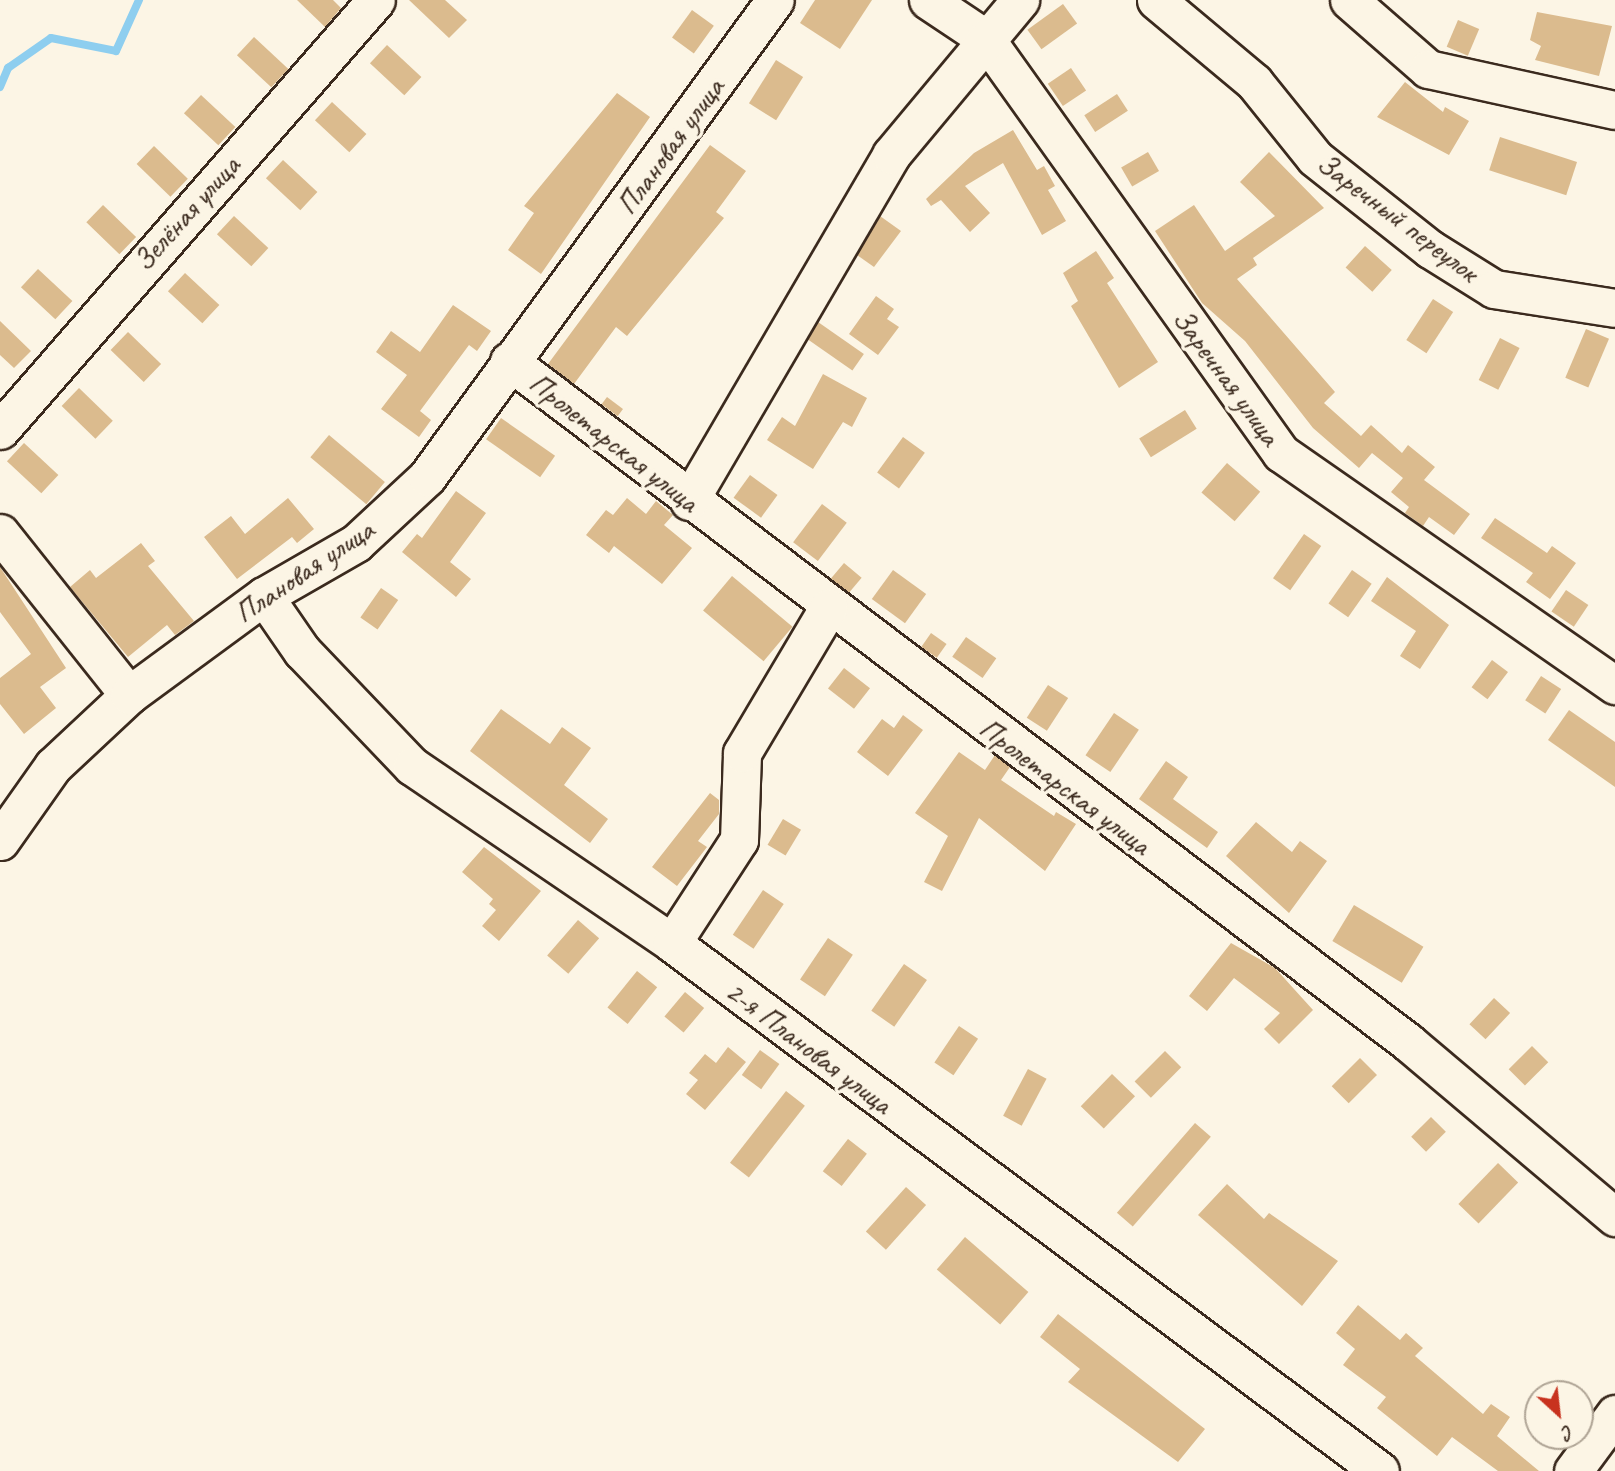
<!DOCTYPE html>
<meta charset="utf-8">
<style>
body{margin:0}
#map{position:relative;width:1615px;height:1471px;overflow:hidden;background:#fcf5e5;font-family:Caveat,sans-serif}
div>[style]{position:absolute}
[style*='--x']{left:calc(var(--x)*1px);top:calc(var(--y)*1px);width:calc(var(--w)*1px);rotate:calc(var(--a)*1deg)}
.stream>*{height:8px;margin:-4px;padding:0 4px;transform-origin:4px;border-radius:4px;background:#8eceef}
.building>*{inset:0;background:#dbbb8e;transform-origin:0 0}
.roads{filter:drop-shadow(2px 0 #3b2a1e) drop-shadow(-2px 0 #3b2a1e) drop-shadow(0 2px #3b2a1e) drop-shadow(0 -2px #3b2a1e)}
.minor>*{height:37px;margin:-18.5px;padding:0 18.5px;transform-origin:18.5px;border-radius:18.5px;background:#fcf5e5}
span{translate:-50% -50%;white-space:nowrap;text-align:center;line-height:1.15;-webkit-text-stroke:7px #fcf5e5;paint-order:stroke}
.street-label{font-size:30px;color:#3b2a1e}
.north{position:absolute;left:1524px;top:1380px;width:70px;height:70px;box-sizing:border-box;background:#fcf5e5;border:2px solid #afa495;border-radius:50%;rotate:153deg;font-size:19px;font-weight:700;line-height:28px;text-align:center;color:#3b2a1e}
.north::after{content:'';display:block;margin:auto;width:24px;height:32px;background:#c8321e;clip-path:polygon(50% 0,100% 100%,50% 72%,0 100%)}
</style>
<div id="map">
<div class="stream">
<i style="--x:0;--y:87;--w:21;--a:-67"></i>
<i style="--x:8;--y:68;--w:52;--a:-34.9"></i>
<i style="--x:51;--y:38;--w:66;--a:11.3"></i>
<i style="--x:116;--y:51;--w:56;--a:-65.7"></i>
</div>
<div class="building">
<i style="clip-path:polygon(297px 0,333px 0,341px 8px,325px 27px)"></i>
<i style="clip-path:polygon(409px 0,445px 0,467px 20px,449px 38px)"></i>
<i style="clip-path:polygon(815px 0,872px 0,840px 49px,800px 23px)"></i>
<i style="left:1063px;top:4px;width:24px;height:44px;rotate:54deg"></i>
<i style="left:692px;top:10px;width:27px;height:34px;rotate:36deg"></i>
<i style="clip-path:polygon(1537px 12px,1612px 26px,1599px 76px,1535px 60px,1541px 46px,1530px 40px)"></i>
<i style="left:1458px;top:20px;width:23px;height:29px;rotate:23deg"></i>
<i style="left:254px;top:37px;width:47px;height:25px;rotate:43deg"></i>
<i style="left:387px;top:45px;width:47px;height:25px;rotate:43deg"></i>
<i style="left:776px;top:60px;width:32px;height:51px;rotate:32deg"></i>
<i style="left:1071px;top:68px;width:27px;height:28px;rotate:56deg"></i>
<i style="clip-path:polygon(1405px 82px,1443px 112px,1445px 107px,1469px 121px,1449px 155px,1377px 117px)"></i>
<i style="clip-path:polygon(617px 93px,650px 117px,541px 274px,508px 250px,534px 213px,524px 206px)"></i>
<i style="left:1117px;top:94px;width:20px;height:39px;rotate:57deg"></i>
<i style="left:201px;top:95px;width:47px;height:25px;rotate:43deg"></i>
<i style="left:332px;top:102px;width:47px;height:25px;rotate:43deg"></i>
<i style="clip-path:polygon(1013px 130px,1037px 170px,1044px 166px,1055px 186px,1048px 190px,1066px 221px,1042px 235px,1003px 163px,965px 186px,990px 213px,970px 232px,941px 200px,931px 206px,926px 199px,974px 153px)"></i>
<i style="left:1500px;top:137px;width:81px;height:35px;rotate:18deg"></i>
<i style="clip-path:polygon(710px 145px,746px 171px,716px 212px,724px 218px,627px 336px,616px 327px,574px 384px,548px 364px)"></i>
<i style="left:154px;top:146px;width:47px;height:25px;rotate:44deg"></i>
<i style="left:1148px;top:152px;width:22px;height:31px;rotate:60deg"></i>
<i style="clip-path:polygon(1269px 152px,1324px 208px,1253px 258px,1257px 265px,1237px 279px,1335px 392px,1324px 403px,1361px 436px,1371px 425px,1402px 453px,1408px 445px,1435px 467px,1424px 480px,1470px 514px,1454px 535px,1429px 517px,1423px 526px,1405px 513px,1409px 507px,1391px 492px,1403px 478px,1372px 453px,1359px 468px,1313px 428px,1245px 341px,1202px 303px,1155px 231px,1194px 205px,1225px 251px,1275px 216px,1240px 182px)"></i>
<i style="left:283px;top:160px;width:47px;height:25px;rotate:43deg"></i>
<i style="left:103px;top:205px;width:46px;height:24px;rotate:44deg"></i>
<i style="left:234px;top:216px;width:47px;height:25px;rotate:43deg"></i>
<i style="clip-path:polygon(880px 216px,901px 231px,874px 267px,857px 255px)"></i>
<i style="left:1365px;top:246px;width:36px;height:29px;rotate:42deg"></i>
<i style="clip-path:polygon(1096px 251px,1114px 278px,1107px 283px,1158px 362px,1119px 388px,1071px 306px,1078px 301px,1063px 273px)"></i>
<i style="left:38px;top:269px;width:47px;height:25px;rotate:43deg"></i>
<i style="left:185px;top:273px;width:47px;height:25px;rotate:43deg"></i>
<i style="clip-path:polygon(876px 296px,894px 309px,887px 319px,899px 327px,878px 355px,849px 334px)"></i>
<i style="left:1433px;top:299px;width:24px;height:49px;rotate:33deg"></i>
<i style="clip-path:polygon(453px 305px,491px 331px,477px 351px,469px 345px,420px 411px,431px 420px,419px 437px,381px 409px,407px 375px,376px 352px,391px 331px,420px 352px)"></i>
<i style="clip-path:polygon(0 321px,31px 351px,14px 368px,0 355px)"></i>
<i style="left:818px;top:322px;width:56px;height:20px;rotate:35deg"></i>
<i style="left:1586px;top:329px;width:25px;height:53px;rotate:23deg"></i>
<i style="left:128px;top:332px;width:46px;height:25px;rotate:44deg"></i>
<i style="left:1500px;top:338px;width:22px;height:47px;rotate:27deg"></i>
<i style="clip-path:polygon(823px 374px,867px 398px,852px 427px,843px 422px,813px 469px,767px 440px,782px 417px,795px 426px)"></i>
<i style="left:79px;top:388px;width:47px;height:25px;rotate:44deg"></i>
<i style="left:607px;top:397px;width:20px;height:9px;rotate:37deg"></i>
<i style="left:1185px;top:410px;width:22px;height:54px;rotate:58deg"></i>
<i style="left:501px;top:418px;width:66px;height:26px;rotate:35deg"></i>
<i style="left:329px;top:435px;width:73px;height:29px;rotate:40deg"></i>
<i style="left:903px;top:437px;width:27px;height:44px;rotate:36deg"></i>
<i style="left:24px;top:443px;width:47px;height:25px;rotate:43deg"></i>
<i style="left:1227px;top:463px;width:44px;height:39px;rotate:41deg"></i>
<i style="left:750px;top:475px;width:34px;height:28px;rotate:36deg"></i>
<i style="clip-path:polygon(456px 491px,486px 513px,450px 562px,471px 579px,456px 597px,402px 552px,417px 534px,422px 538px)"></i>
<i style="clip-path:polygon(288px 498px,314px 529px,297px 543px,292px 537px,237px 579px,204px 537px,231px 516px,245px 534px)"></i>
<i style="clip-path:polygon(627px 498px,646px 514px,656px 501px,673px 515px,664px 525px,692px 548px,662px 584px,614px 546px,609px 553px,586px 535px,606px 510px,613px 515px)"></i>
<i style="left:822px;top:504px;width:31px;height:48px;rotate:37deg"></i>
<i style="clip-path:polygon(1495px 518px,1547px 553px,1552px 546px,1576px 563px,1550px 599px,1526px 582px,1533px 573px,1481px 538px)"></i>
<i style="left:1304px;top:534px;width:21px;height:54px;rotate:35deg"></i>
<i style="clip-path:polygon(141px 543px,155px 561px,148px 566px,194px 621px,175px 635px,167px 625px,128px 657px,70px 587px,90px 570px,96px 578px)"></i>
<i style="left:844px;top:563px;width:23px;height:21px;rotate:40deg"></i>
<i style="clip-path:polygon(0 567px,66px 668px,40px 687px,56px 708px,24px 734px,0 704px,0 678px,31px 654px,0 612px)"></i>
<i style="left:893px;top:570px;width:41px;height:36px;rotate:36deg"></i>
<i style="left:1352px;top:570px;width:24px;height:41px;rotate:35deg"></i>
<i style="left:732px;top:576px;width:79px;height:45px;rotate:40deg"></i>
<i style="clip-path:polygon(1387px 577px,1449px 625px,1420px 669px,1400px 656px,1416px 631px,1371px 601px)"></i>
<i style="left:381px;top:588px;width:21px;height:36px;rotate:35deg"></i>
<i style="left:1566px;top:590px;width:27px;height:26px;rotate:34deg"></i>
<i style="left:931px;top:633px;width:19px;height:17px;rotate:35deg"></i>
<i style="left:966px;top:637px;width:37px;height:24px;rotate:35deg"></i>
<i style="left:1492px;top:660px;width:20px;height:34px;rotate:37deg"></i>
<i style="left:844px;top:668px;width:33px;height:26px;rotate:38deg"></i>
<i style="left:1541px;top:676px;width:24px;height:29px;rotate:33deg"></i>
<i style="left:1048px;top:685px;width:24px;height:39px;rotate:33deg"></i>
<i style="clip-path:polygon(501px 709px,550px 744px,562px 727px,591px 748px,564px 785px,608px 819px,590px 843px,470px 751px)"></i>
<i style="clip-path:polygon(1569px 710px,1615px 742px,1615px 787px,1548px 740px)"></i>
<i style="left:1114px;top:713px;width:30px;height:51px;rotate:34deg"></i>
<i style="clip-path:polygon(903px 715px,923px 730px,888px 776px,857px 752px,882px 719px,894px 728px)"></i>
<i style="clip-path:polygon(959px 752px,985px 770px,995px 755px,1010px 767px,1001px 780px,1054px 816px,1056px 812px,1076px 824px,1045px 871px,979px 818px,942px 891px,924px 882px,948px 836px,915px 813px)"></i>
<i style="clip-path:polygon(1166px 761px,1188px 777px,1173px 799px,1218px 832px,1207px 848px,1139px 799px)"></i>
<i style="clip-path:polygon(710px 793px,719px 800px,719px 814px,698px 841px,707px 847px,677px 886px,652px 867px)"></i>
<i style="left:783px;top:819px;width:21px;height:30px;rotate:31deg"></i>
<i style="clip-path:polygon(1256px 822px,1292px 852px,1300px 841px,1327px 861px,1289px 913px,1226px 856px)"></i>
<i style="clip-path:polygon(484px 847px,541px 891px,499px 941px,482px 926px,496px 910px,489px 904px,493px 899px,462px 872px)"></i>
<i style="left:763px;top:890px;width:25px;height:54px;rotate:34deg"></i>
<i style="left:1354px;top:905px;width:81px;height:42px;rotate:31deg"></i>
<i style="left:578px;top:920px;width:28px;height:47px;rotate:41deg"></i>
<i style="left:828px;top:938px;width:30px;height:50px;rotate:34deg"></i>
<i style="clip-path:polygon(1231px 943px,1275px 968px,1313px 1010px,1279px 1044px,1264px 1029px,1280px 1013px,1234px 978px,1207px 1011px,1189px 996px)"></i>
<i style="left:904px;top:964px;width:28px;height:57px;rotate:35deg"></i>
<i style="left:637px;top:971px;width:26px;height:47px;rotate:39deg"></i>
<i style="left:685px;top:992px;width:25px;height:32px;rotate:40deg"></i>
<i style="left:1494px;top:998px;width:22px;height:36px;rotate:43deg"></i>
<i style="left:959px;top:1026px;width:23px;height:44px;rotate:34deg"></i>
<i style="left:1532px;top:1046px;width:23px;height:33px;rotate:45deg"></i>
<i style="clip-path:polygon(728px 1047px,746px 1062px,705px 1110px,686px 1094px,698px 1080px,689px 1073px,705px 1054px,716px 1063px)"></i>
<i style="left:760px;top:1050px;width:24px;height:31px;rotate:36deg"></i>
<i style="left:1165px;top:1051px;width:23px;height:43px;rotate:45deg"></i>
<i style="left:1360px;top:1058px;width:24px;height:40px;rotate:45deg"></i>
<i style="left:1028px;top:1069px;width:21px;height:53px;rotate:28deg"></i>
<i style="left:1112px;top:1074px;width:32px;height:45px;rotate:44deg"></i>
<i style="left:786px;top:1091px;width:24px;height:91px;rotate:38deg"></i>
<i style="left:1431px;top:1117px;width:21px;height:28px;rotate:45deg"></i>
<i style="left:1195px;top:1123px;width:21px;height:119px;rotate:41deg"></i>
<i style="left:848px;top:1139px;width:24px;height:41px;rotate:38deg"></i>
<i style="left:1498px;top:1163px;width:28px;height:57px;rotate:44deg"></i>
<i style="clip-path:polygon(1227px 1184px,1264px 1219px,1269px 1213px,1338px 1261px,1302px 1306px,1198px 1215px)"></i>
<i style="left:906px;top:1187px;width:27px;height:60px;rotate:42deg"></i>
<i style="left:965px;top:1237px;width:84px;height:43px;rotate:41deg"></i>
<i style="clip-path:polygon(1358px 1305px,1400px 1340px,1406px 1333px,1423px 1348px,1415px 1356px,1483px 1414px,1491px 1404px,1510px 1417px,1497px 1436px,1539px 1471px,1498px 1471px,1452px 1437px,1437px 1456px,1377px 1408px,1386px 1397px,1343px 1365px,1355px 1349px,1336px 1333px)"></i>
<i style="clip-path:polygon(1058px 1314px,1205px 1429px,1178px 1462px,1068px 1382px,1080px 1369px,1040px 1337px)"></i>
</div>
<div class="roads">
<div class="minor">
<i style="--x:928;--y:0;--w:69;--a:33.7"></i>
<i style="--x:985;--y:38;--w:510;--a:54.5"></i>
<i style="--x:1281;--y:453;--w:407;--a:34.8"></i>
<i style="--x:1156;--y:0;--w:128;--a:39.9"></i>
<i style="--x:1254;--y:82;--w:97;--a:51.2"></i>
<i style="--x:1315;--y:158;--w:147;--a:38.4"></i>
<i style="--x:1430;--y:249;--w:75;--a:32"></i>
<i style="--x:1494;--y:289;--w:122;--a:8.9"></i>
<i style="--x:1349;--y:0;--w:105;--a:41.1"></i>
<i style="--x:1428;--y:69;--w:191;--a:12.4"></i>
<i style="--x:509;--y:361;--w:1129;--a:37.15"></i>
<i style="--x:1409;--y:1043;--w:270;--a:40.2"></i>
<i style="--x:0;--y:430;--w:571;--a:-48.83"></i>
<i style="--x:689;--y:501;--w:401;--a:-59.7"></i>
<i style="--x:891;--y:155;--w:202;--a:-50.2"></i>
<i style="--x:0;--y:533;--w:207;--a:51.5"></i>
<i style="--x:264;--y:596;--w:67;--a:55.4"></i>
<i style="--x:302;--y:651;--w:159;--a:46.3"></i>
<i style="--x:412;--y:766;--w:315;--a:34.2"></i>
<i style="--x:672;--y:943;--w:883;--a:36.71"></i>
<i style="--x:0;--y:841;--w:92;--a:-54.8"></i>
<i style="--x:53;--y:766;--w:104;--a:-43.1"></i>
<i style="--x:129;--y:695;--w:167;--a:-36.3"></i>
<i style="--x:264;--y:596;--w:106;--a:-29.9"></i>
<i style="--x:356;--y:543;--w:97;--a:-42.9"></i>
<i style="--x:427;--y:477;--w:590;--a:-53.89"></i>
<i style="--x:672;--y:943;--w:123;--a:-57"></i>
<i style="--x:739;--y:840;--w:87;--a:-88"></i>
<i style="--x:742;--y:753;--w:169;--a:-59.3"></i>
<i style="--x:1573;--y:1471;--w:71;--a:-53.6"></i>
</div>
</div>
<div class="street-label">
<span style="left:670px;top:146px;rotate:-54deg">Плановая улица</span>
<span style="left:186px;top:213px;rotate:-48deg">Зелёная улица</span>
<span style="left:1398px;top:217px;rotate:37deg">Заречный переулок</span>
<span style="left:1227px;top:377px;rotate:54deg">Заречная улица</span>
<span style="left:614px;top:442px;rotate:38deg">Пролетарская улица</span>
<span style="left:304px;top:571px;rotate:-34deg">Плановая улица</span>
<span style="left:1065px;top:786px;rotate:37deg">Пролетарская улица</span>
<span style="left:809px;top:1047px;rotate:37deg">2-я Плановая улица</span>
</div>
<div class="north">С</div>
</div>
